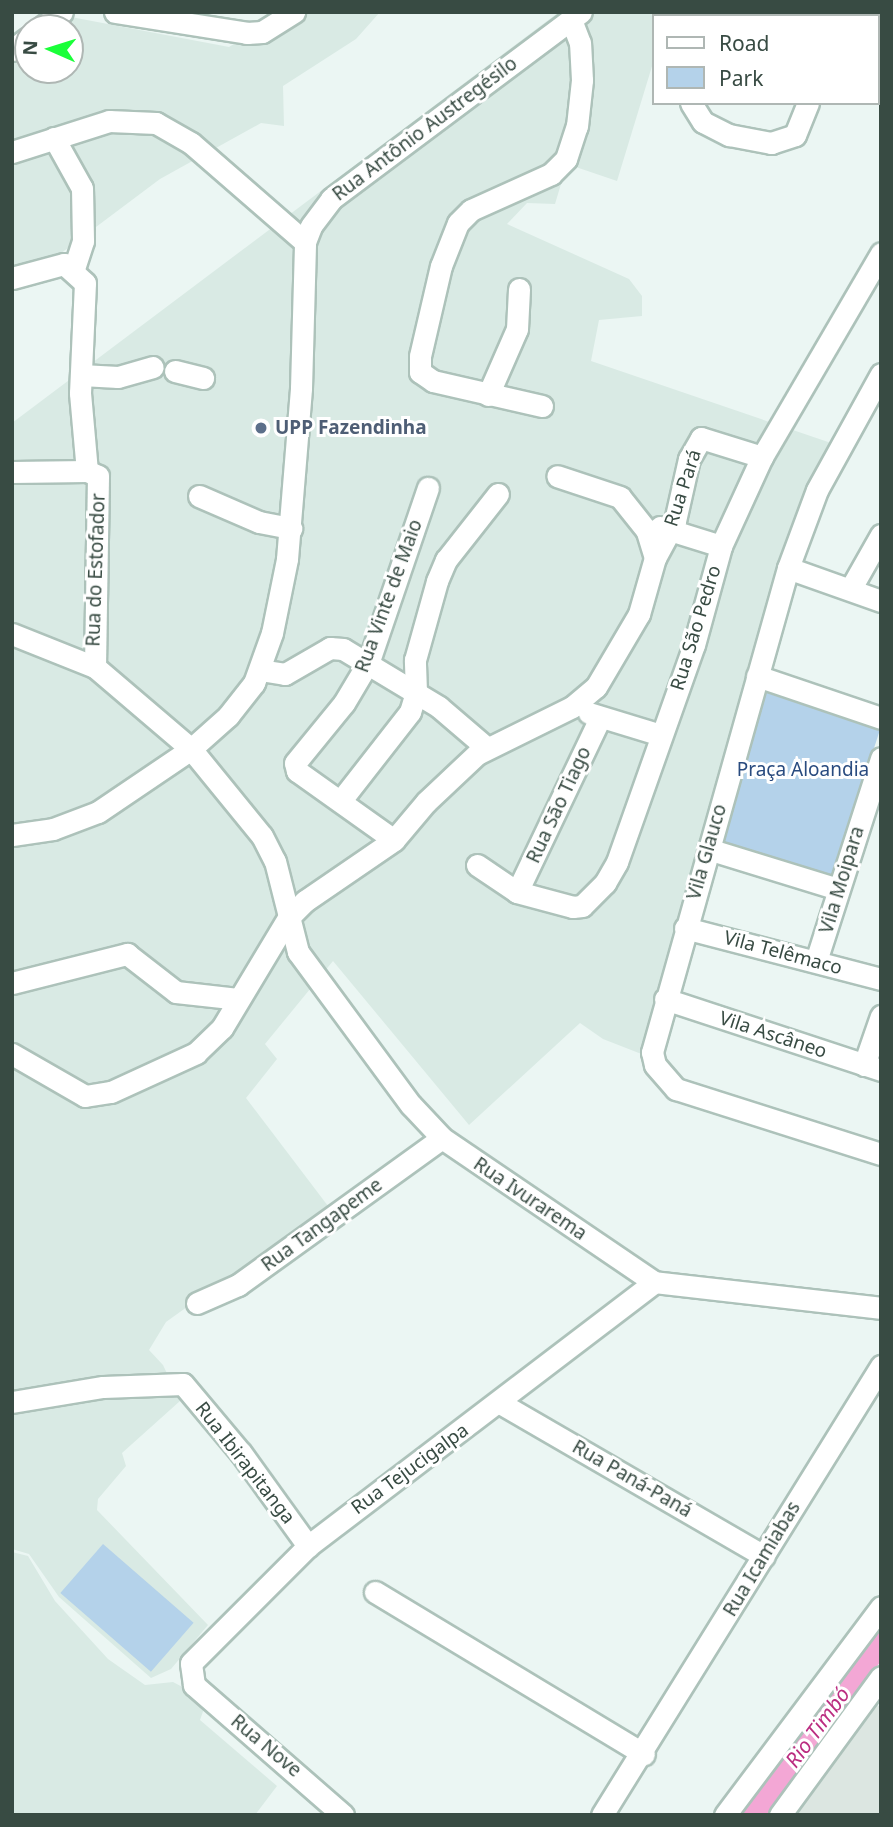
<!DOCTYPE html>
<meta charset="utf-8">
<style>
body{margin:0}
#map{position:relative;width:893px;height:1827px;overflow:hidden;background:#ebf6f3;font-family:"Noto Sans",sans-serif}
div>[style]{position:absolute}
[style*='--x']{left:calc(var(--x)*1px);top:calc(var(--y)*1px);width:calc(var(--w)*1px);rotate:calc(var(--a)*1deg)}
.residential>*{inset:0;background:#d9eae4}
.industrial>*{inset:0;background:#dce6e1}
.green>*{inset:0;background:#b4d2ea;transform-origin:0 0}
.river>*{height:26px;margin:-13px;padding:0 13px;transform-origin:13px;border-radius:13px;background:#f3a7d5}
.roads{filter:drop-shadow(2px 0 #adc2ba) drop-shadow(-2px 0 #adc2ba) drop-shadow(0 2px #adc2ba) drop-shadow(0 -2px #adc2ba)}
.minor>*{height:21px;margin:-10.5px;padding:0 10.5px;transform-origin:10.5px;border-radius:10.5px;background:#fff}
.dots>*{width:19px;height:19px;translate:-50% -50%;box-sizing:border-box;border:4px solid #fff;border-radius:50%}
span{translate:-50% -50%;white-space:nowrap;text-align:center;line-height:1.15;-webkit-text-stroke:6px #fff;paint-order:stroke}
.street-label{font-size:19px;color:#384b43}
.service-label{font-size:19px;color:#4e5e75;font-weight:700}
.left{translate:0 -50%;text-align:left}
.park-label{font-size:19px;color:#294b7f}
.water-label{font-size:21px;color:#bb2d81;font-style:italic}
.frame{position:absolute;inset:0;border:14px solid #384b43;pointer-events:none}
.legend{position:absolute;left:652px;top:14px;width:228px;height:91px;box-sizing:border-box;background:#fff;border:2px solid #afb7b4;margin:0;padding:9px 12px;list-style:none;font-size:21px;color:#384b43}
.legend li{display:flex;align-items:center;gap:14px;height:35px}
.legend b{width:35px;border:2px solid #afb7b4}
.north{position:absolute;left:14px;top:14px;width:70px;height:70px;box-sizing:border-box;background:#fff;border:2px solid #afb7b4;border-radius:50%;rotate:273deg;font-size:19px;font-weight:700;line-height:28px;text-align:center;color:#384b43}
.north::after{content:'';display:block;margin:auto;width:24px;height:32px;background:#1aff39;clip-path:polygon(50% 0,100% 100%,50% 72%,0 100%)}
</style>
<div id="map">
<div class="residential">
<i style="clip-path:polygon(285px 12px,380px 12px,356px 39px,283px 86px,284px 126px,261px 123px,160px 179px,12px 290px,12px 60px,28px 48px,28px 70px,70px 70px,70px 28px,56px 28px,71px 17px,229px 47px)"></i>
<i style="clip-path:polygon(559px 12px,669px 12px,653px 16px,653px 63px,617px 181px,567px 164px,555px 204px,527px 203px,507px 224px,629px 279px,642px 296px,642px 316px,599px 320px,591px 361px,834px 444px,644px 1055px,603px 1039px,580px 1023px,469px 1125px,333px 961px,265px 1044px,277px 1059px,246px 1098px,328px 1206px,166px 1322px,149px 1350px,163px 1365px,180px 1401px,122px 1453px,126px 1466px,98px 1499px,97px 1510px,208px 1625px,171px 1669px,151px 1678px,59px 1597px,29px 1554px,12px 1549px,12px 423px)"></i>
<i style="clip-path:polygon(12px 1552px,28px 1556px,55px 1601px,108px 1659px,145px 1685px,173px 1682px,207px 1700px,200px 1720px,277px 1786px,255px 1815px,12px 1815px)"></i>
</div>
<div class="industrial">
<i style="clip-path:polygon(875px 1703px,881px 1708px,881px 1815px,793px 1815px)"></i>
</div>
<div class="green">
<i style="left:760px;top:688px;width:127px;height:160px;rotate:18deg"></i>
<i style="left:103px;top:1544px;width:120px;height:65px;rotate:41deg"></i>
</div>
<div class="river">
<i style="--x:752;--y:1815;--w:218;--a:-53.8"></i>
</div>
<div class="roads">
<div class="minor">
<i style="--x:115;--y:12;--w:134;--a:9"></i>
<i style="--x:247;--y:33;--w:15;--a:-4"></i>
<i style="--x:262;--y:32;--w:38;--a:-32"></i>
<i style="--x:711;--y:16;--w:4;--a:-76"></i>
<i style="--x:845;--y:16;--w:5;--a:-53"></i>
<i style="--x:41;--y:28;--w:26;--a:-37"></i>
<i style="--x:12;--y:50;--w:20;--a:-37"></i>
<i style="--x:691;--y:103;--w:22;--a:58"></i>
<i style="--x:703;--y:122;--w:29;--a:27"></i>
<i style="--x:729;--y:135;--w:43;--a:10.8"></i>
<i style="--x:771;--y:143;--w:25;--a:-18"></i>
<i style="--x:795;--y:135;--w:35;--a:-68"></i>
<i style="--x:54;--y:138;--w:57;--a:60.8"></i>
<i style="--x:82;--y:188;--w:53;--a:88.9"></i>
<i style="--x:83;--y:241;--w:29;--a:108"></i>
<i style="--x:12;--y:152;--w:102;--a:-17.7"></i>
<i style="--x:109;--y:121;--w:47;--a:2.4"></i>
<i style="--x:156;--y:123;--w:40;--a:29.7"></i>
<i style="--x:191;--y:143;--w:151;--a:41"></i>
<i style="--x:12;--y:278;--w:54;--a:-15.1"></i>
<i style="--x:64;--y:264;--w:28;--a:42"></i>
<i style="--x:85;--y:283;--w:110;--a:92.6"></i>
<i style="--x:80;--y:393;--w:78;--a:84.9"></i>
<i style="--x:175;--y:371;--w:29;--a:14"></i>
<i style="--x:881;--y:374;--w:132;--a:118.9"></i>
<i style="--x:817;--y:490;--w:83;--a:110.4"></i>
<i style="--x:788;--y:568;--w:503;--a:105.69"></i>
<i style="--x:652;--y:1052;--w:13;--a:77"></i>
<i style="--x:655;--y:1065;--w:32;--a:49"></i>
<i style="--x:676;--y:1089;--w:215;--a:17.6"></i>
<i style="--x:81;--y:375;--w:37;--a:3"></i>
<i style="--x:118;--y:377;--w:36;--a:-16"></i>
<i style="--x:488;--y:395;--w:72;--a:-66.3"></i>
<i style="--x:517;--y:329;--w:40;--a:-87.1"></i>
<i style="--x:542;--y:406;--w:112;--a:-167.1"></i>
<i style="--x:433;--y:381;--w:16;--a:-145"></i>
<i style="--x:420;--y:372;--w:16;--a:-90"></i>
<i style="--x:420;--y:356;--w:92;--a:-76.9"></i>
<i style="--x:441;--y:266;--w:46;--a:-68.4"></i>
<i style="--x:458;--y:223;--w:18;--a:-45"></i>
<i style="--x:471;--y:210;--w:88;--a:-24.2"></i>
<i style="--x:551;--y:174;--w:21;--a:-45"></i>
<i style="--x:566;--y:159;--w:35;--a:-72"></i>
<i style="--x:577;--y:126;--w:46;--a:-83.8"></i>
<i style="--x:582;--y:80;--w:37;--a:-93"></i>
<i style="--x:580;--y:43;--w:25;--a:-111"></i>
<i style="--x:12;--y:472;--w:75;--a:-0.8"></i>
<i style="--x:87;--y:471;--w:12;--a:24"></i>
<i style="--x:98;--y:476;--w:191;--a:90.9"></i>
<i style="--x:199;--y:496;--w:65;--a:23.4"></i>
<i style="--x:259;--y:522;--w:33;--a:11"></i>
<i style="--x:660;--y:527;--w:64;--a:17.3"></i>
<i style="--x:655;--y:558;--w:42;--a:-61.6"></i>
<i style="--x:675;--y:521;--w:64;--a:-77.3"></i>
<i style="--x:689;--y:459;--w:24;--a:-60"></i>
<i style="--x:701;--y:438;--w:64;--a:17.3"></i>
<i style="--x:788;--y:568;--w:99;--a:19.5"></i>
<i style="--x:851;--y:588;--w:61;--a:-60.5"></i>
<i style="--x:12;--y:634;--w:89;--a:21.7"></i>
<i style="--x:95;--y:667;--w:126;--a:40.5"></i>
<i style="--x:191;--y:749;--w:112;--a:50.8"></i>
<i style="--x:262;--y:836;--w:28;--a:63"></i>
<i style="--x:275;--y:861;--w:94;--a:75.8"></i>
<i style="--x:298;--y:952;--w:190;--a:53.6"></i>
<i style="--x:411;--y:1105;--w:45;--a:46.8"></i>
<i style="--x:442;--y:1138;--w:256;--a:34.2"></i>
<i style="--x:654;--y:1282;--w:228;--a:6.5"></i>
<i style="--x:260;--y:670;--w:25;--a:9"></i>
<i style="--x:285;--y:674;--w:52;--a:-30"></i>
<i style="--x:330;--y:648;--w:13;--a:4"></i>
<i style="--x:343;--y:649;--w:112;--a:31.1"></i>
<i style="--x:439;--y:707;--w:63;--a:40.5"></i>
<i style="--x:757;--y:676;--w:131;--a:18.7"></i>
<i style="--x:589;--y:713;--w:75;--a:17"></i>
<i style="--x:342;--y:799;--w:110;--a:-52"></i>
<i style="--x:410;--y:712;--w:21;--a:-73"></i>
<i style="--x:416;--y:692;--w:32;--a:-92"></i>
<i style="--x:415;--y:660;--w:82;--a:-74.4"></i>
<i style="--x:437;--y:581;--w:23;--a:-67"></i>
<i style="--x:446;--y:560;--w:84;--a:-51.8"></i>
<i style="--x:12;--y:835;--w:41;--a:-8.3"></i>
<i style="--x:53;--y:829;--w:48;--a:-20.7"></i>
<i style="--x:98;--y:812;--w:112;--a:-34.1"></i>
<i style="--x:191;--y:749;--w:50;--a:-41.7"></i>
<i style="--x:228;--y:716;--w:42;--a:-51.8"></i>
<i style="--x:254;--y:683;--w:53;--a:-70.2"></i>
<i style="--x:272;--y:633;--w:76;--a:-78.5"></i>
<i style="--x:287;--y:559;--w:172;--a:-85.3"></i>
<i style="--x:301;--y:388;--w:146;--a:-88.4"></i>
<i style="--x:305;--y:242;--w:17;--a:-69"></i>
<i style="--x:311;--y:226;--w:34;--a:-53"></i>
<i style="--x:331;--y:199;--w:312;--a:-36.8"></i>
<i style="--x:394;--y:840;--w:119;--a:-144.6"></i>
<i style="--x:297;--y:771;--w:8;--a:-104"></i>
<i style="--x:295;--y:763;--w:77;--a:-50.8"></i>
<i style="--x:344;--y:703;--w:49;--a:-59.2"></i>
<i style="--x:369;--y:661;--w:183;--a:-71.2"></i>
<i style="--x:708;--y:849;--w:136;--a:17.1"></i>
<i style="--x:477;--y:865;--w:48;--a:34"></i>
<i style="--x:517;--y:892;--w:58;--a:15"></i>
<i style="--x:573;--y:907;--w:9;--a:-6"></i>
<i style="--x:582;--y:906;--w:33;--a:-45"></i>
<i style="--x:605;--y:883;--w:24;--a:-60"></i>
<i style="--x:617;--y:862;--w:230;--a:-70.5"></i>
<i style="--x:694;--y:645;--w:103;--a:-74.7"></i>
<i style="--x:721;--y:546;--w:98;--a:-65.3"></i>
<i style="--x:762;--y:457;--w:236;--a:-59.7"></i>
<i style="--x:517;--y:892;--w:193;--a:-64.5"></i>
<i style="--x:685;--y:928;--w:203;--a:14.6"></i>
<i style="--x:816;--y:961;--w:213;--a:-72.2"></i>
<i style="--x:12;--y:983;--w:119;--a:-14.2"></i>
<i style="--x:127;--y:954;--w:62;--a:37.8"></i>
<i style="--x:176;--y:992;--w:62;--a:6.4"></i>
<i style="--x:665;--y:999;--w:227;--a:18.2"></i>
<i style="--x:12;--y:1054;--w:84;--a:29.9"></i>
<i style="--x:85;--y:1096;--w:26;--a:-9"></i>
<i style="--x:111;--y:1092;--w:94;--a:-24.6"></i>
<i style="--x:196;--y:1053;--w:36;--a:-44"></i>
<i style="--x:222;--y:1028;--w:128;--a:-59"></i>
<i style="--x:288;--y:918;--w:24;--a:-45"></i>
<i style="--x:305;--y:901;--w:108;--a:-34.4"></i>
<i style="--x:394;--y:840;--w:50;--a:-49.9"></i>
<i style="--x:426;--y:802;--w:70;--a:-43.3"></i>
<i style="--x:477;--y:754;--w:106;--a:-26.3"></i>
<i style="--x:572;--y:707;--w:31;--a:-40"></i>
<i style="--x:596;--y:687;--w:85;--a:-59.5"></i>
<i style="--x:639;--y:614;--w:58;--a:-74.1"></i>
<i style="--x:655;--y:558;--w:28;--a:-107"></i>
<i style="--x:647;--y:531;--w:43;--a:-128.5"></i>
<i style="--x:620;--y:497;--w:66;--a:-161.6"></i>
<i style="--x:864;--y:1065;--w:52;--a:-70.9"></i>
<i style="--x:197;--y:1303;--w:45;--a:-23.7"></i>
<i style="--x:238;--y:1285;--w:251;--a:-35.8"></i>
<i style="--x:12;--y:1402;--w:92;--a:-9.4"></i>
<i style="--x:103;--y:1387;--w:80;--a:-2.1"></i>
<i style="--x:183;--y:1384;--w:90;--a:50"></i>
<i style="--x:241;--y:1453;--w:115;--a:54.2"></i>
<i style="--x:500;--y:1403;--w:305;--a:30.1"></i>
<i style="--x:375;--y:1592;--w:314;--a:31.1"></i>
<i style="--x:343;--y:1815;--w:198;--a:-138.9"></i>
<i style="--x:194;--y:1685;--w:22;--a:-98"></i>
<i style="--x:191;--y:1663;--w:165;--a:-45"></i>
<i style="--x:308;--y:1546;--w:435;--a:-37.3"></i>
<i style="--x:602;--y:1815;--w:529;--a:-58.14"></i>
<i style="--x:725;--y:1815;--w:260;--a:-53.1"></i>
<i style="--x:780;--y:1815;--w:171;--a:-53.8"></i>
</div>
</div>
<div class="dots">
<i style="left:261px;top:428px;background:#5c6f8a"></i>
</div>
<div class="street-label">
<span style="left:425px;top:129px;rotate:-37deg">Rua Antônio Austregésilo</span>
<span style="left:683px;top:488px;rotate:-72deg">Rua Pará</span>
<span style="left:96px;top:570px;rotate:-88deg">Rua do Estofador</span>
<span style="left:389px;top:596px;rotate:-70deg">Rua Vinte de Maio</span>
<span style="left:696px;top:628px;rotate:-73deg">Rua São Pedro</span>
<span style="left:559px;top:805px;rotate:-65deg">Rua São Tiago</span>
<span style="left:707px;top:852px;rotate:-74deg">Vila Glauco</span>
<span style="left:842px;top:880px;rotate:-73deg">Vila Moipara</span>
<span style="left:783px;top:953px;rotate:15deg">Vila Telêmaco</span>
<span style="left:773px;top:1035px;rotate:18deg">Vila Ascâneo</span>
<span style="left:530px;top:1199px;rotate:34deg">Rua Ivurarema</span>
<span style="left:322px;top:1225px;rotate:-36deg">Rua Tangapeme</span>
<span style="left:245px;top:1463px;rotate:52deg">Rua Ibirapitanga</span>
<span style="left:410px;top:1469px;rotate:-36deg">Rua Tejucigalpa</span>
<span style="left:632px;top:1479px;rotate:30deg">Rua Paná-Paná</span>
<span style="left:762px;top:1559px;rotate:-59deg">Rua Icamiabas</span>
<span style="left:266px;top:1746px;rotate:40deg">Rua Nove</span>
</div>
<div class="service-label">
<span class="left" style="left:275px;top:428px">UPP Fazendinha</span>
</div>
<div class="park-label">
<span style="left:803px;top:770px">Praça Aloandia</span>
</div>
<div class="water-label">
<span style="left:817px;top:1727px;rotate:-54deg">Rio Timbó</span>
</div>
<div class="frame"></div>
<ul class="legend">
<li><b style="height:9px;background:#fff"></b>Road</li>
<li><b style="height:19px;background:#b4d2ea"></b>Park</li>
</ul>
<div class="north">N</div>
</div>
